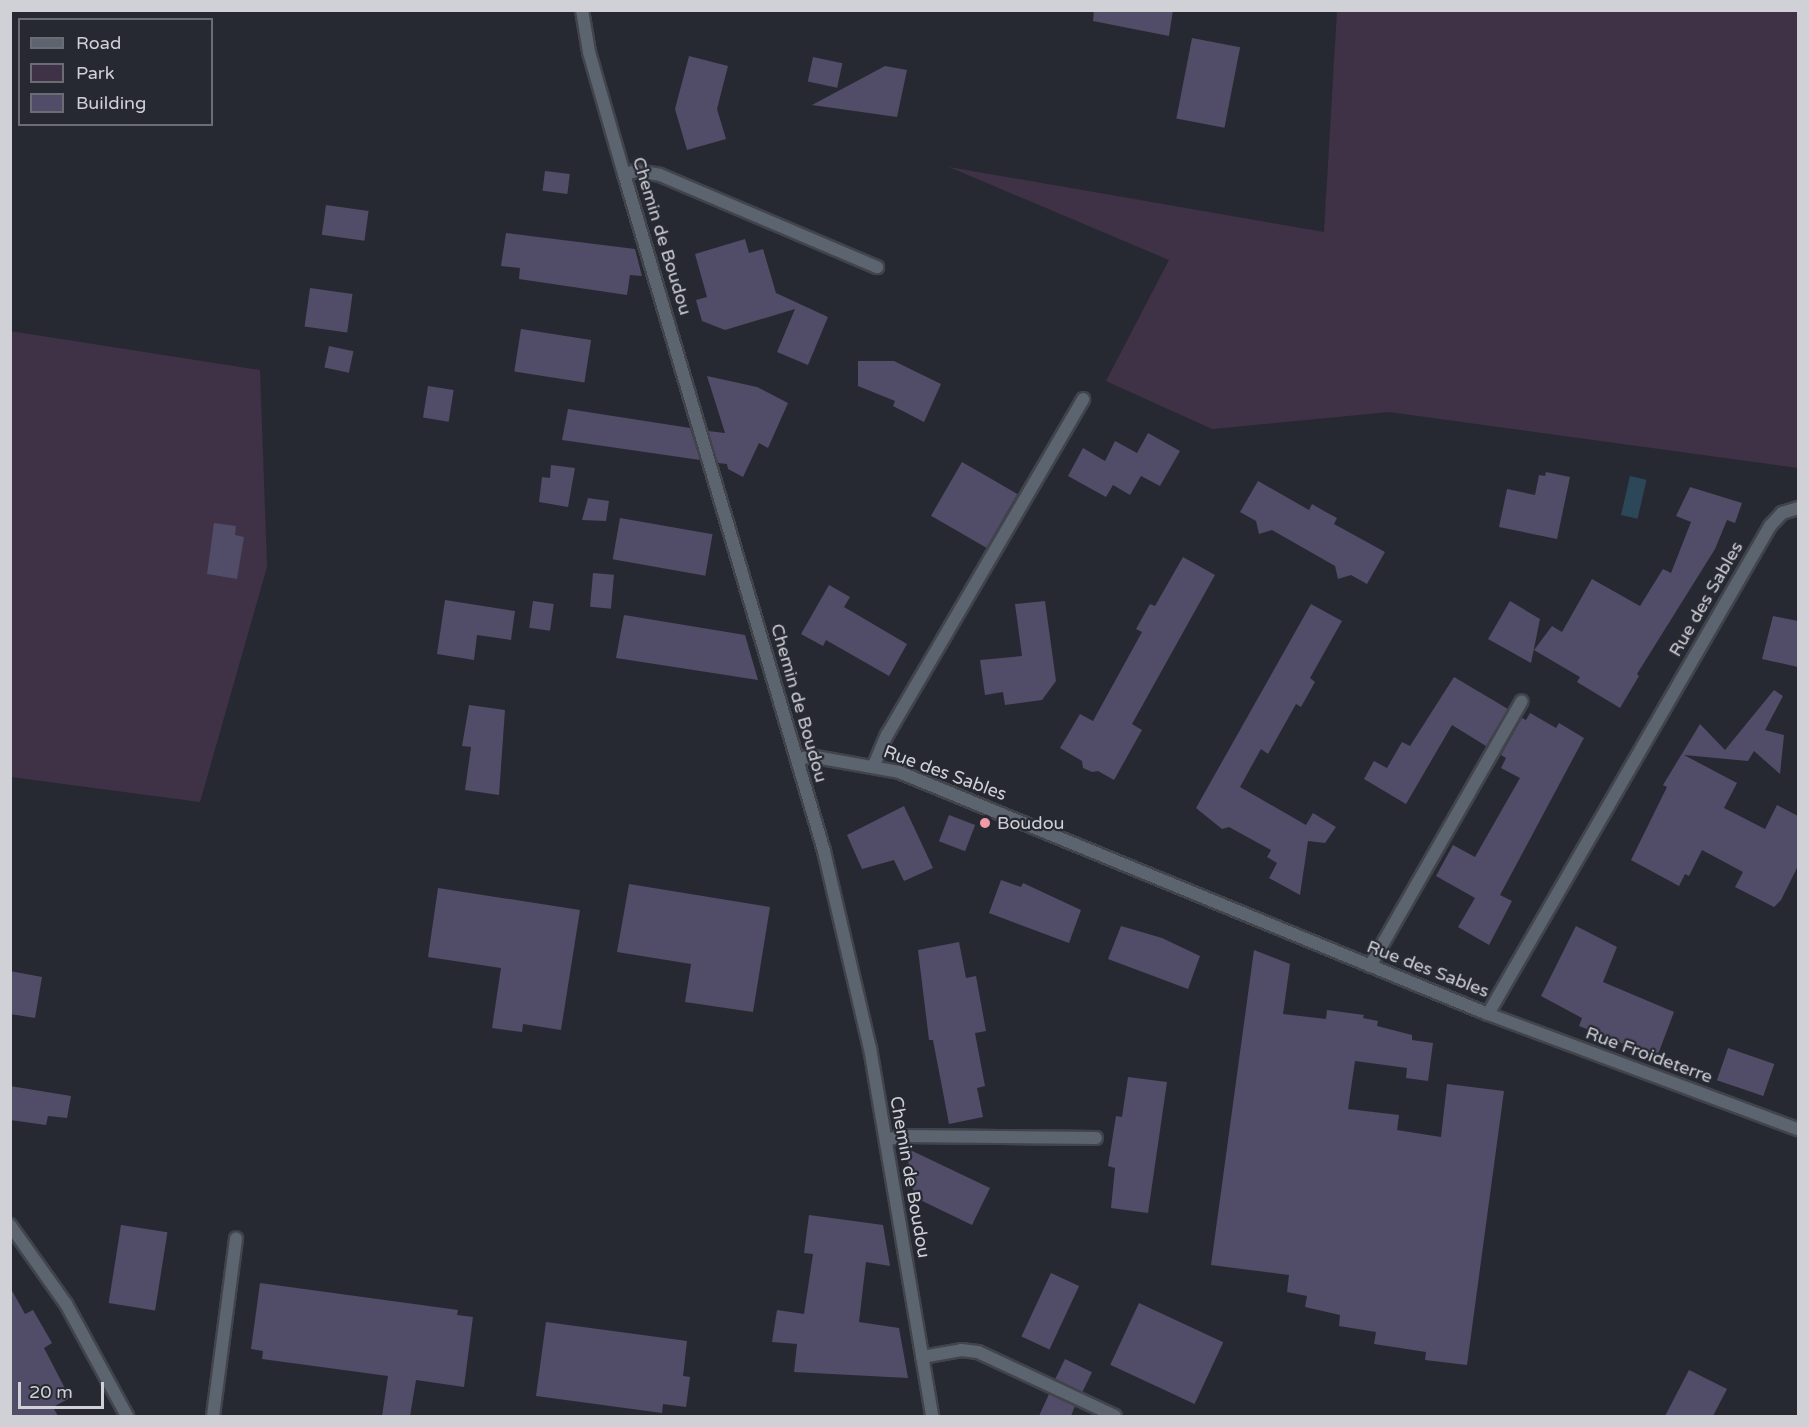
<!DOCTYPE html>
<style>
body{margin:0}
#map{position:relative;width:1809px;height:1427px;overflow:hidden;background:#272932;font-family:"Varela Round",sans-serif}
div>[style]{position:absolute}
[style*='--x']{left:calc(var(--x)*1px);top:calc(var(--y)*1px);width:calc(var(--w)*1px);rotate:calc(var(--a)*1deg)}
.green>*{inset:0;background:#3f3247}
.water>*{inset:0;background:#2b4758;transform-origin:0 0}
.building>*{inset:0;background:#514c67;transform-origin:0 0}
.roads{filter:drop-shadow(2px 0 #42444c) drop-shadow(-2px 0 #42444c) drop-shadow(0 2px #42444c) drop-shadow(0 -2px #42444c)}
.service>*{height:12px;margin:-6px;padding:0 6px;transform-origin:6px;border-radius:6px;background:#5c646f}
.minor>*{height:12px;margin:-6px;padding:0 6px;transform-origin:6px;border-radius:6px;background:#5c646f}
.tertiary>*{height:12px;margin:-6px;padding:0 6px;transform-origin:6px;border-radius:6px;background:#5c646f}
.dots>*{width:16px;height:16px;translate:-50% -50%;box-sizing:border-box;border:3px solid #272932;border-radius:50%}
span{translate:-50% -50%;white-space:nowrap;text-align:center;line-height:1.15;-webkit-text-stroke:4.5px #272932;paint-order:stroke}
.street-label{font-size:18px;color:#d0d1d7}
.poi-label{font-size:18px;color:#d0d1d7}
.left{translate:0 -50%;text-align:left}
.frame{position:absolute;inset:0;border:12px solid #d0d1d7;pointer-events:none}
.legend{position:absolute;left:18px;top:18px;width:195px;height:108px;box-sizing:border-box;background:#272932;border:2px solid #6b6c74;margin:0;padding:8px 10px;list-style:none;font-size:18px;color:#d0d1d7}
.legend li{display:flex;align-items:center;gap:12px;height:30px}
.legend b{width:30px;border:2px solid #6b6c74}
.scale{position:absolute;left:18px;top:1382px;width:86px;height:27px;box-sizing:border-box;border:3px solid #d0d1d7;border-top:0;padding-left:8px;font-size:18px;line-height:21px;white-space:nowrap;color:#d0d1d7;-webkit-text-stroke:4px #272932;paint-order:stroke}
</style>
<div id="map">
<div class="green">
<i style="clip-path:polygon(1337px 11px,1798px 11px,1798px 468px,1389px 412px,1212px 429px,1106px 381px,1169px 260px,949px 167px,1324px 232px)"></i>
<i style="clip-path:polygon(10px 331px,260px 370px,267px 567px,200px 802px,11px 777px)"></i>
</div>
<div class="water">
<i style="left:1630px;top:476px;width:17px;height:40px;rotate:13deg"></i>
</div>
<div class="building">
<i style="clip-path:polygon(1094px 10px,1173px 10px,1169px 36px,1093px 21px)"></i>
<i style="left:1192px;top:38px;width:49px;height:82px;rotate:11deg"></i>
<i style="clip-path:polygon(689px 56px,728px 66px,717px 109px,726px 139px,687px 150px,675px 109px)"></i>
<i style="left:813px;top:57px;width:30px;height:25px;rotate:12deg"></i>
<i style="clip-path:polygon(885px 66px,907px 70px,897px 117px,812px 105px)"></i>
<i style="left:545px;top:171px;width:25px;height:20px;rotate:7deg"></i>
<i style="left:326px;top:205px;width:43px;height:30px;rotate:8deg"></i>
<i style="clip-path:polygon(506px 233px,635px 249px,642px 276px,630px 275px,627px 295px,519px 279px,520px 268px,501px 266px)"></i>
<i style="clip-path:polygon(745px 239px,749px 253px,763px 249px,776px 293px,828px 317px,808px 365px,777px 352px,795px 309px,725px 330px,702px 321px,696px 300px,707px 297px,695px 254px)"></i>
<i style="left:310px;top:288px;width:43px;height:39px;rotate:8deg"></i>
<i style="left:521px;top:329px;width:71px;height:43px;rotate:9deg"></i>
<i style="left:329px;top:346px;width:25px;height:22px;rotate:12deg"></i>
<i style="clip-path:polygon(858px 361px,894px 361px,941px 384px,924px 422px,893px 406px,895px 401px,858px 386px)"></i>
<i style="clip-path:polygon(707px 376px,757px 387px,788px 403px,768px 448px,759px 443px,743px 477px,728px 469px,727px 464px,718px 463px,708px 431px,725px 433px)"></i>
<i style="left:428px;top:386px;width:26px;height:32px;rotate:9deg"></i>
<i style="clip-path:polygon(568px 409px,690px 428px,700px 460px,562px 440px)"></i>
<i style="clip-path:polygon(1148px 433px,1180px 451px,1160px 486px,1141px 476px,1130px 495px,1113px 485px,1106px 497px,1068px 476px,1083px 448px,1105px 461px,1115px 441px,1137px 453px)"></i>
<i style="left:962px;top:462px;width:64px;height:62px;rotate:30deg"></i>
<i style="clip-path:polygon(551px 465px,575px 468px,568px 507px,539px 502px,542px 477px,550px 478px)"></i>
<i style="clip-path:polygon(1546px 472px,1570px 477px,1557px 539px,1499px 527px,1507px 489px,1535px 495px,1539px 475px,1545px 476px)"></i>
<i style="clip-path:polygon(1258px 481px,1309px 510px,1312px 504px,1324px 511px,1337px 518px,1334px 524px,1385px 552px,1367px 584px,1351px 575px,1338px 579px,1335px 566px,1272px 530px,1259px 534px,1256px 521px,1240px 512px)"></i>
<i style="clip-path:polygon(1690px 487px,1742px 503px,1735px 523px,1727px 520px,1715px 549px,1637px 674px,1639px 676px,1620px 708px,1577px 682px,1580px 677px,1534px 650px,1552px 626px,1562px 632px,1592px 579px,1640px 606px,1663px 569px,1671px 573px,1691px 522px,1676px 516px)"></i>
<i style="clip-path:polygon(588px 498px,609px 501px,606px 521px,582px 520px)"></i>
<i style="left:620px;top:518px;width:94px;height:42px;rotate:10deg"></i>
<i style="clip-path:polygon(214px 523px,236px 526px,235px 535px,244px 537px,237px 579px,207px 574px)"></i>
<i style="clip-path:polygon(1183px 557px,1215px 575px,1132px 724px,1142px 730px,1114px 780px,1098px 771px,1092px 772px,1083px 768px,1082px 761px,1060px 748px,1080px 714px,1093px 721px,1142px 632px,1136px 629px,1150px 604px,1155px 606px)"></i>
<i style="left:593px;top:573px;width:21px;height:34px;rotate:5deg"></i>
<i style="clip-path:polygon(829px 585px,850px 597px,844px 607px,907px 644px,889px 676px,826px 640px,823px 646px,801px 634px)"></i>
<i style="clip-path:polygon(445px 600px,515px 611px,511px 640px,477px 635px,474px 660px,437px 654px)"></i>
<i style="left:533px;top:601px;width:21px;height:27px;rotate:8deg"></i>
<i style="clip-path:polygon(1045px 601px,1056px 681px,1042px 700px,1005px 705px,1003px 692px,985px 695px,980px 660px,1022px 656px,1015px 604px)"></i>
<i style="clip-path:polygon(1510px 601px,1540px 619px,1531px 663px,1488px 639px)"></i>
<i style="clip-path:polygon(1311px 604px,1342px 621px,1310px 678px,1315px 682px,1301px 707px,1296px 704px,1268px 754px,1261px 749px,1240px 787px,1306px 825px,1313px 813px,1336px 827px,1325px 843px,1308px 841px,1300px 895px,1269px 878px,1277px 863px,1267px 857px,1271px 850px,1229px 827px,1222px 829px,1196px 808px)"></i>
<i style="clip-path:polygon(624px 615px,745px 635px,758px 680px,616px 658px)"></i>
<i style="clip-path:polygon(1773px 616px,1798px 621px,1798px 667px,1762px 659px)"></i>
<i style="clip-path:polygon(1454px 677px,1508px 709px,1486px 746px,1452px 725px,1406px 804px,1364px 779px,1374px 761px,1387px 768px,1402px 742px,1410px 746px)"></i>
<i style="clip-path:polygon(1774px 690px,1783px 696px,1765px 730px,1784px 735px,1780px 774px,1754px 751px,1748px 761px,1684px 755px,1737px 783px,1724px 808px,1765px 829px,1777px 805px,1798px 816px,1798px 866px,1781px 900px,1774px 907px,1735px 887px,1743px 872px,1702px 850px,1689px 876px,1685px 874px,1679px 886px,1631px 860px,1667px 787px,1663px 785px,1700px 724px,1725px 750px)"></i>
<i style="clip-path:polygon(469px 705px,505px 710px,499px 795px,465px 790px,471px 747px,462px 746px)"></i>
<i style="clip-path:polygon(1530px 713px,1556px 728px,1559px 723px,1584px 738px,1500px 895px,1512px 901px,1489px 945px,1458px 927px,1475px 898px,1436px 876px,1453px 845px,1475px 857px,1520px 778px,1501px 768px,1506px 758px,1501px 755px,1522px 718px,1526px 720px)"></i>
<i style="clip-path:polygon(904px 806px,933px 868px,904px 881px,894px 860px,862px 869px,847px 835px)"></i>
<i style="left:949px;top:815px;width:28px;height:28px;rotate:21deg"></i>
<i style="clip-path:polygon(1001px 880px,1021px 887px,1023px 883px,1081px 910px,1069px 943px,989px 913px)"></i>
<i style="clip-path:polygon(629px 884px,770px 907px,753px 1012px,685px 1002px,691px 964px,617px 952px)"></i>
<i style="clip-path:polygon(438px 888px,580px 910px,561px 1030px,523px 1024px,522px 1032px,492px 1028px,501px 968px,428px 957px)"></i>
<i style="clip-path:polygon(1121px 926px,1162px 938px,1200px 956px,1188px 989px,1108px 959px)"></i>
<i style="clip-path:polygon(1576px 926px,1617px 947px,1603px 982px,1674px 1012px,1657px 1057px,1579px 1026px,1582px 1018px,1541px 996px)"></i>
<i style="clip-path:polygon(959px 942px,966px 978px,976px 976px,986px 1031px,975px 1033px,985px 1086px,977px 1088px,983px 1117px,949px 1124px,933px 1040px,929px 1040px,918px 950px)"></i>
<i style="clip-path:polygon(1254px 950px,1290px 964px,1283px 1014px,1326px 1019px,1327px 1010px,1364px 1015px,1363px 1018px,1378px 1021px,1377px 1026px,1412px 1035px,1412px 1040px,1433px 1043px,1428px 1081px,1406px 1078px,1407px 1068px,1355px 1061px,1348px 1109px,1399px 1115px,1397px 1130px,1441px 1137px,1447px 1084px,1504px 1091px,1467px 1365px,1425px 1360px,1426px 1352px,1374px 1344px,1376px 1332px,1339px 1326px,1340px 1315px,1305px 1307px,1307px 1296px,1287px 1292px,1289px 1275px,1211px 1265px)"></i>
<i style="clip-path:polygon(10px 971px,42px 977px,35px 1018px,10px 1014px)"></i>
<i style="left:1728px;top:1048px;width:49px;height:34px;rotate:19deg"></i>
<i style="clip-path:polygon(1128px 1077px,1167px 1082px,1148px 1213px,1111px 1208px,1115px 1168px,1108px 1166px,1116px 1116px,1122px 1117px)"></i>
<i style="clip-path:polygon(10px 1086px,71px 1096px,67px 1118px,48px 1116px,46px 1125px,10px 1120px)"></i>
<i style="clip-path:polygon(906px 1148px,990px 1188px,972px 1225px,914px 1197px)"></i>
<i style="clip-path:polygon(809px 1215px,883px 1225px,890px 1266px,866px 1262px,859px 1322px,899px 1328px,908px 1378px,794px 1372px,797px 1344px,772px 1342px,777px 1310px,804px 1314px,813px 1254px,804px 1253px)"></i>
<i style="left:121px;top:1225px;width:47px;height:79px;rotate:9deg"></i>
<i style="left:1051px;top:1273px;width:31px;height:70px;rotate:25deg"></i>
<i style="clip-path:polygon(260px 1283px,458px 1310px,457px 1315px,473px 1317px,464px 1387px,416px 1380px,410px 1416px,382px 1416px,388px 1376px,262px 1359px,263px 1351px,251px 1349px)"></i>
<i style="clip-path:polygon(10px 1287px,25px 1314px,33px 1310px,52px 1343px,44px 1348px,70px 1398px,53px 1407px,58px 1416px,10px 1416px)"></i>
<i style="left:1139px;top:1303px;width:93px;height:68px;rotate:25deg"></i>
<i style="clip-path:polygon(546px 1322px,687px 1341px,683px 1376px,690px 1377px,686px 1407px,663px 1404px,662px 1413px,536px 1396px)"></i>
<i style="left:1065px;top:1359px;width:30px;height:22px;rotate:26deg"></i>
<i style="clip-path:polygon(1689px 1370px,1727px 1389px,1713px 1416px,1665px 1416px)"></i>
<i style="clip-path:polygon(1049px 1394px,1075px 1406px,1071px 1416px,1039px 1416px)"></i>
</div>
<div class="roads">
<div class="service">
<i style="--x:624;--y:174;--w:12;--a:-14"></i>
<i style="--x:636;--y:171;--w:24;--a:9"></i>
<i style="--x:660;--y:175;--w:236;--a:23"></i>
<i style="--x:874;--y:765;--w:33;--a:-67"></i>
<i style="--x:887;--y:735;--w:389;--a:-59.7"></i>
<i style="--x:1370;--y:966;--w:305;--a:-60.2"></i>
<i style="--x:886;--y:1140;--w:18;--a:-13"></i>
<i style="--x:904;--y:1136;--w:192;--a:0.6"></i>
<i style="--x:922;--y:1357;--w:40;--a:-10"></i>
<i style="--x:961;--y:1350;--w:17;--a:7"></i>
<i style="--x:978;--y:1352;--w:151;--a:25"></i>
<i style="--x:213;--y:1416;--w:179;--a:-82.6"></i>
</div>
<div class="minor">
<i style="--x:797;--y:760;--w:14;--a:-17"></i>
<i style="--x:810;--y:756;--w:90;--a:10.2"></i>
<i style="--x:899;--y:772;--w:637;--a:22.34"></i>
<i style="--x:1488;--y:1014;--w:331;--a:20.4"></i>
<i style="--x:1488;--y:1014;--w:564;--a:-59.98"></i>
<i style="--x:1770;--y:526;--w:18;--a:-47"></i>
<i style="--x:1782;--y:513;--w:17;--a:-17"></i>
</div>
<div class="tertiary">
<i style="--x:582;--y:10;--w:43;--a:80.5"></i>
<i style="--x:589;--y:52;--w:127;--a:74"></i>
<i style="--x:624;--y:174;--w:706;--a:73.54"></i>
<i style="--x:824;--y:851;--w:202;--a:76.9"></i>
<i style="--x:870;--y:1048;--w:373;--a:80.4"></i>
<i style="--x:10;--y:1225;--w:97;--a:54.7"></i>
<i style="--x:66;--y:1304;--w:128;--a:61.4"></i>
</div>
</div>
<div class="dots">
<i style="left:985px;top:823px;background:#f39aa8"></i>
</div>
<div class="street-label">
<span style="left:662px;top:236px;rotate:73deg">Chemin de Boudou</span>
<span style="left:1706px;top:599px;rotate:-60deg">Rue des Sables</span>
<span style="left:799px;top:703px;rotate:74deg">Chemin de Boudou</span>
<span style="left:945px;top:773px;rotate:20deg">Rue des Sables</span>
<span style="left:1428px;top:969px;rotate:21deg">Rue des Sables</span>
<span style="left:1649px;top:1055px;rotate:20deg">Rue Froideterre</span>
<span style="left:910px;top:1177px;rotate:80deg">Chemin de Boudou</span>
</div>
<div class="poi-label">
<span class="left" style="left:997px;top:823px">Boudou</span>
</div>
<div class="frame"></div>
<ul class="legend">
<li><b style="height:8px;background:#5c646f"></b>Road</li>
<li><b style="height:16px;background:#3f3247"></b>Park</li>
<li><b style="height:16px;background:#514c67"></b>Building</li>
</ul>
<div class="scale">20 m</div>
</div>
